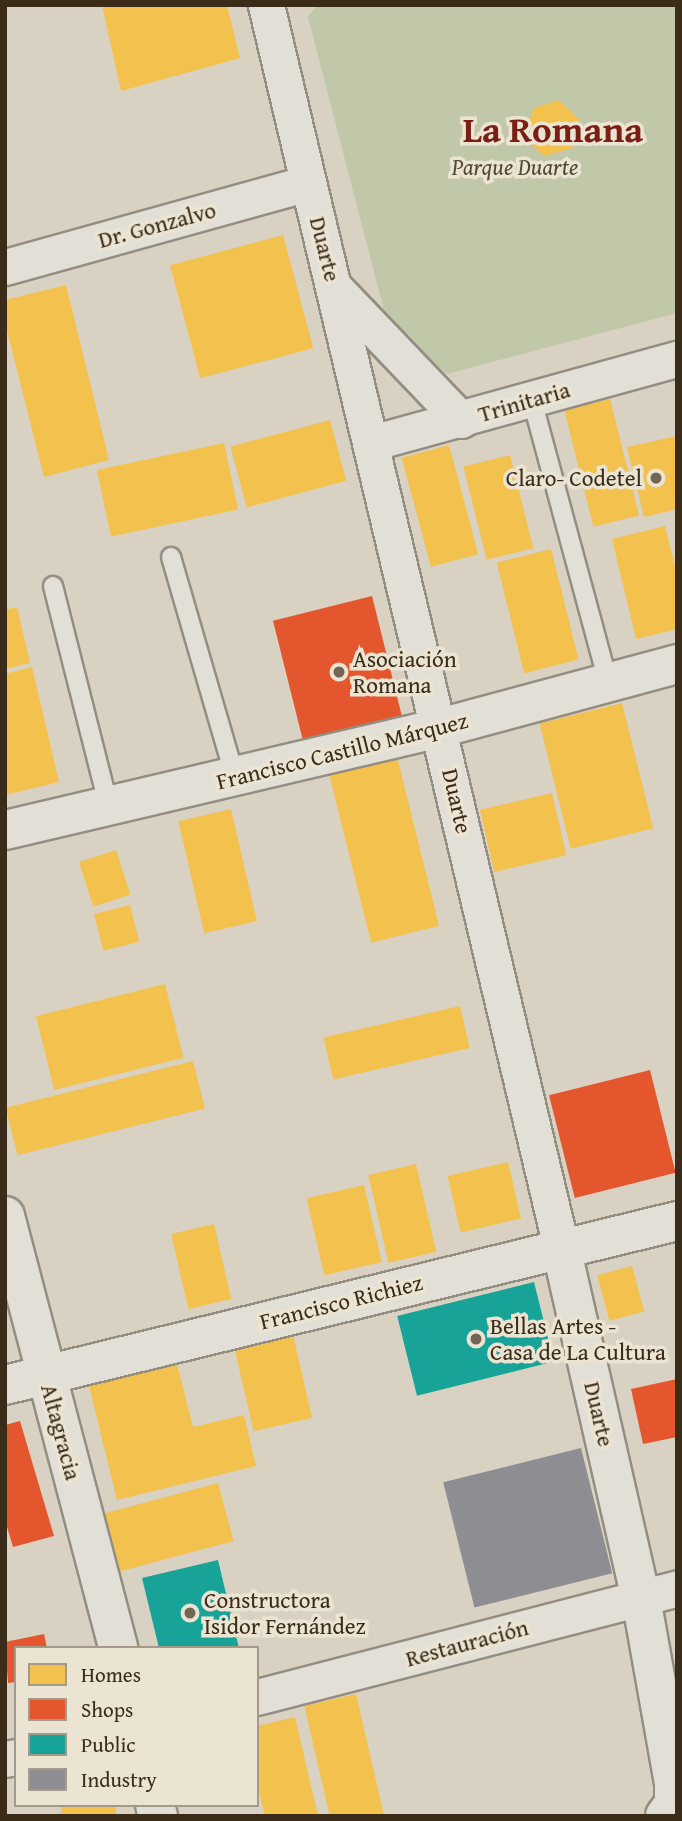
<!DOCTYPE html>
<meta charset="utf-8">
<style>
body{margin:0}
#map{position:relative;width:682px;height:1821px;overflow:hidden;background:#d9d2c3;font-family:"Gentium Book Plus",serif}
div>[style]{position:absolute}
[style*='--x']{left:calc(var(--x)*1px);top:calc(var(--y)*1px);width:calc(var(--w)*1px);rotate:calc(var(--a)*1deg)}
.green>*{inset:0;background:#c1c8a9}
.homes>*{inset:0;background:#f2c14e;transform-origin:0 0}
.shops>*{inset:0;background:#e4572e;transform-origin:0 0}
.public>*{inset:0;background:#17a398;transform-origin:0 0}
.industry>*{inset:0;background:#8d8d92;transform-origin:0 0}
.roads{filter:drop-shadow(2px 0 #938d82) drop-shadow(-2px 0 #938d82) drop-shadow(0 2px #938d82) drop-shadow(0 -2px #938d82)}
.lane>*{height:18px;margin:-9px;padding:0 9px;transform-origin:9px;border-radius:9px;background:#e2dfd7}
.street>*{height:35px;margin:-17.5px;padding:0 17.5px;transform-origin:17.5px;border-radius:17.5px;background:#e2dfd7}
.secondary>*{height:38px;margin:-19px;padding:0 19px;transform-origin:19px;border-radius:19px;background:#e2dfd7}
.dots>*{width:19px;height:19px;translate:-50% -50%;box-sizing:border-box;border:4px solid #ece4d3;border-radius:50%}
span{translate:-50% -50%;white-space:nowrap;text-align:center;line-height:1.15;-webkit-text-stroke:7px #ece4d3;paint-order:stroke}
.park-label{font-size:23px;color:#524932;font-style:italic}
.street-label{font-size:23px;color:#3b2b19}
.poi-label{font-size:23px;color:#3b2b19}
.right{translate:-100% -50%;text-align:right}
.left{translate:0 -50%;text-align:left}
.town-label{font-size:37px;color:#7a1f14;font-weight:700}
.frame{position:absolute;inset:0;border:7px solid #3b2b19;pointer-events:none}
.legend{position:absolute;left:14px;top:1646px;width:245px;height:161px;box-sizing:border-box;background:#ece4d3;border:2px solid #a59a89;margin:0;padding:9px 12px;list-style:none;font-size:21px;color:#3b2b19}
.legend li{display:flex;align-items:center;gap:14px;height:35px}
.legend b{width:35px;border:2px solid #a59a89}
</style>
<div id="map">
<div class="green">
<i style="clip-path:polygon(317px 5px,677px 5px,677px 313px,447px 374px,388px 326px,308px 17px)"></i>
</div>
<div class="homes">
<i style="clip-path:polygon(102px 5px,227px 5px,240px 58px,121px 91px)"></i>
<i style="clip-path:polygon(559px 100px,580px 120px,572px 148px,544px 156px,523px 136px,534px 108px)"></i>
<i style="left:283px;top:235px;width:117px;height:117px;rotate:75deg"></i>
<i style="clip-path:polygon(66px 285px,109px 460px,44px 477px,5px 323px,5px 300px)"></i>
<i style="left:610px;top:399px;width:120px;height:47px;rotate:76deg"></i>
<i style="left:330px;top:420px;width:63px;height:103px;rotate:75deg"></i>
<i style="clip-path:polygon(677px 436px,677px 509px,644px 517px,627px 447px)"></i>
<i style="left:224px;top:443px;width:68px;height:130px;rotate:78deg"></i>
<i style="left:449px;top:445px;width:113px;height:49px;rotate:75deg"></i>
<i style="left:510px;top:455px;width:96px;height:48px;rotate:76deg"></i>
<i style="clip-path:polygon(665px 526px,677px 574px,677px 629px,636px 639px,612px 539px)"></i>
<i style="left:551px;top:549px;width:114px;height:56px;rotate:76deg"></i>
<i style="clip-path:polygon(17px 607px,30px 663px,5px 669px,5px 610px)"></i>
<i style="clip-path:polygon(32px 667px,59px 782px,5px 795px,5px 674px)"></i>
<i style="left:622px;top:703px;width:129px;height:85px;rotate:76deg"></i>
<i style="left:397px;top:757px;width:174px;height:70px;rotate:76deg"></i>
<i style="left:552px;top:793px;width:64px;height:74px;rotate:77deg"></i>
<i style="left:231px;top:809px;width:115px;height:54px;rotate:77deg"></i>
<i style="left:116px;top:850px;width:47px;height:39px;rotate:72deg"></i>
<i style="left:130px;top:905px;width:38px;height:37px;rotate:76deg"></i>
<i style="left:165px;top:984px;width:76px;height:133px;rotate:76deg"></i>
<i style="left:460px;top:1006px;width:43px;height:140px;rotate:77deg"></i>
<i style="left:193px;top:1061px;width:49px;height:193px;rotate:76deg"></i>
<i style="left:508px;top:1162px;width:58px;height:62px;rotate:77deg"></i>
<i style="left:416px;top:1164px;width:90px;height:49px;rotate:77deg"></i>
<i style="left:364px;top:1185px;width:79px;height:59px;rotate:77deg"></i>
<i style="left:214px;top:1224px;width:77px;height:44px;rotate:77deg"></i>
<i style="left:632px;top:1266px;width:47px;height:36px;rotate:75deg"></i>
<i style="left:293px;top:1335px;width:85px;height:60px;rotate:77deg"></i>
<i style="clip-path:polygon(177px 1364px,193px 1427px,244px 1415px,256px 1466px,117px 1500px,89px 1386px)"></i>
<i style="left:218px;top:1483px;width:60px;height:117px;rotate:75deg"></i>
<i style="left:356px;top:1694px;width:125px;height:53px;rotate:77deg"></i>
<i style="clip-path:polygon(295px 1717px,318px 1816px,265px 1816px,257px 1784px,257px 1726px)"></i>
<i style="left:61px;top:1805px;width:55px;height:11px"></i>
</div>
<div class="shops">
<i style="left:372px;top:596px;width:130px;height:102px;rotate:76deg"></i>
<i style="left:650px;top:1070px;width:106px;height:104px;rotate:76deg"></i>
<i style="clip-path:polygon(677px 1379px,677px 1437px,643px 1444px,631px 1389px)"></i>
<i style="clip-path:polygon(20px 1421px,54px 1536px,13px 1547px,5px 1520px,5px 1425px)"></i>
<i style="clip-path:polygon(44px 1634px,47px 1648px,16px 1648px,16px 1682px,8px 1683px,5px 1642px)"></i>
</div>
<div class="public">
<i style="left:534px;top:1282px;width:82px;height:141px;rotate:76deg"></i>
<i style="clip-path:polygon(218px 1560px,239px 1648px,159px 1648px,142px 1578px)"></i>
</div>
<div class="industry">
<i style="left:581px;top:1448px;width:129px;height:142px;rotate:76deg"></i>
</div>
<div class="roads">
<div class="lane">
<i style="--x:532;--y:400;--w:292;--a:74.9"></i>
<i style="--x:171;--y:557;--w:229;--a:73.8"></i>
<i style="--x:53;--y:586;--w:228;--a:75.8"></i>
</div>
<div class="street">
<i style="--x:266;--y:5;--w:1277;--a:76.64"></i>
<i style="--x:5;--y:267;--w:314;--a:-15.5"></i>
<i style="--x:334;--y:287;--w:184;--a:46.3"></i>
<i style="--x:371;--y:443;--w:317;--a:-15.4"></i>
<i style="--x:257;--y:1697;--w:434;--a:-14.5"></i>
<i style="--x:5;--y:1759;--w:11;--a:-10"></i>
</div>
<div class="secondary">
<i style="--x:5;--y:830;--w:447;--a:-13.2"></i>
<i style="--x:440;--y:728;--w:245;--a:-15.1"></i>
<i style="--x:5;--y:1216;--w:447;--a:75.3"></i>
<i style="--x:561;--y:1247;--w:360;--a:77.2"></i>
<i style="--x:641;--y:1598;--w:189;--a:79.9"></i>
<i style="--x:674;--y:1784;--w:20;--a:90"></i>
<i style="--x:674;--y:1804;--w:15;--a:127"></i>
<i style="--x:5;--y:1385;--w:692;--a:-13.71"></i>
<i style="--x:155;--y:1805;--w:11;--a:75"></i>
</div>
</div>
<div class="dots">
<i style="left:656px;top:478px;background:#726554"></i>
<i style="left:339px;top:672px;background:#726554"></i>
<i style="left:476px;top:1339px;background:#726554"></i>
<i style="left:190px;top:1613px;background:#726554"></i>
</div>
<div class="park-label">
<span style="left:515px;top:167px">Parque Duarte</span>
</div>
<div class="street-label">
<span style="left:157px;top:225px;rotate:-15deg">Dr. Gonzalvo</span>
<span style="left:325px;top:249px;rotate:76deg">Duarte</span>
<span style="left:524px;top:402px;rotate:-16deg">Trinitaria</span>
<span style="left:342px;top:751px;rotate:-14deg">Francisco Castillo Márquez</span>
<span style="left:457px;top:801px;rotate:77deg">Duarte</span>
<span style="left:341px;top:1302px;rotate:-14deg">Francisco Richiez</span>
<span style="left:599px;top:1414px;rotate:77deg">Duarte</span>
<span style="left:61px;top:1432px;rotate:75deg">Altagracia</span>
<span style="left:467px;top:1643px;rotate:-15deg">Restauración</span>
</div>
<div class="poi-label">
<span class="right" style="left:642px;top:478px">Claro- Codetel</span>
<span class="left" style="left:353px;top:672px">Asociación<br>Romana</span>
<span class="left" style="left:490px;top:1339px">Bellas Artes -<br>Casa de La Cultura</span>
<span class="left" style="left:204px;top:1613px">Constructora<br>Isidor Fernández</span>
</div>
<div class="town-label">
<span style="left:553px;top:129px">La Romana</span>
</div>
<div class="frame"></div>
<ul class="legend">
<li><b style="height:19px;background:#f2c14e"></b>Homes</li>
<li><b style="height:19px;background:#e4572e"></b>Shops</li>
<li><b style="height:19px;background:#17a398"></b>Public</li>
<li><b style="height:19px;background:#8d8d92"></b>Industry</li>
</ul>
</div>
